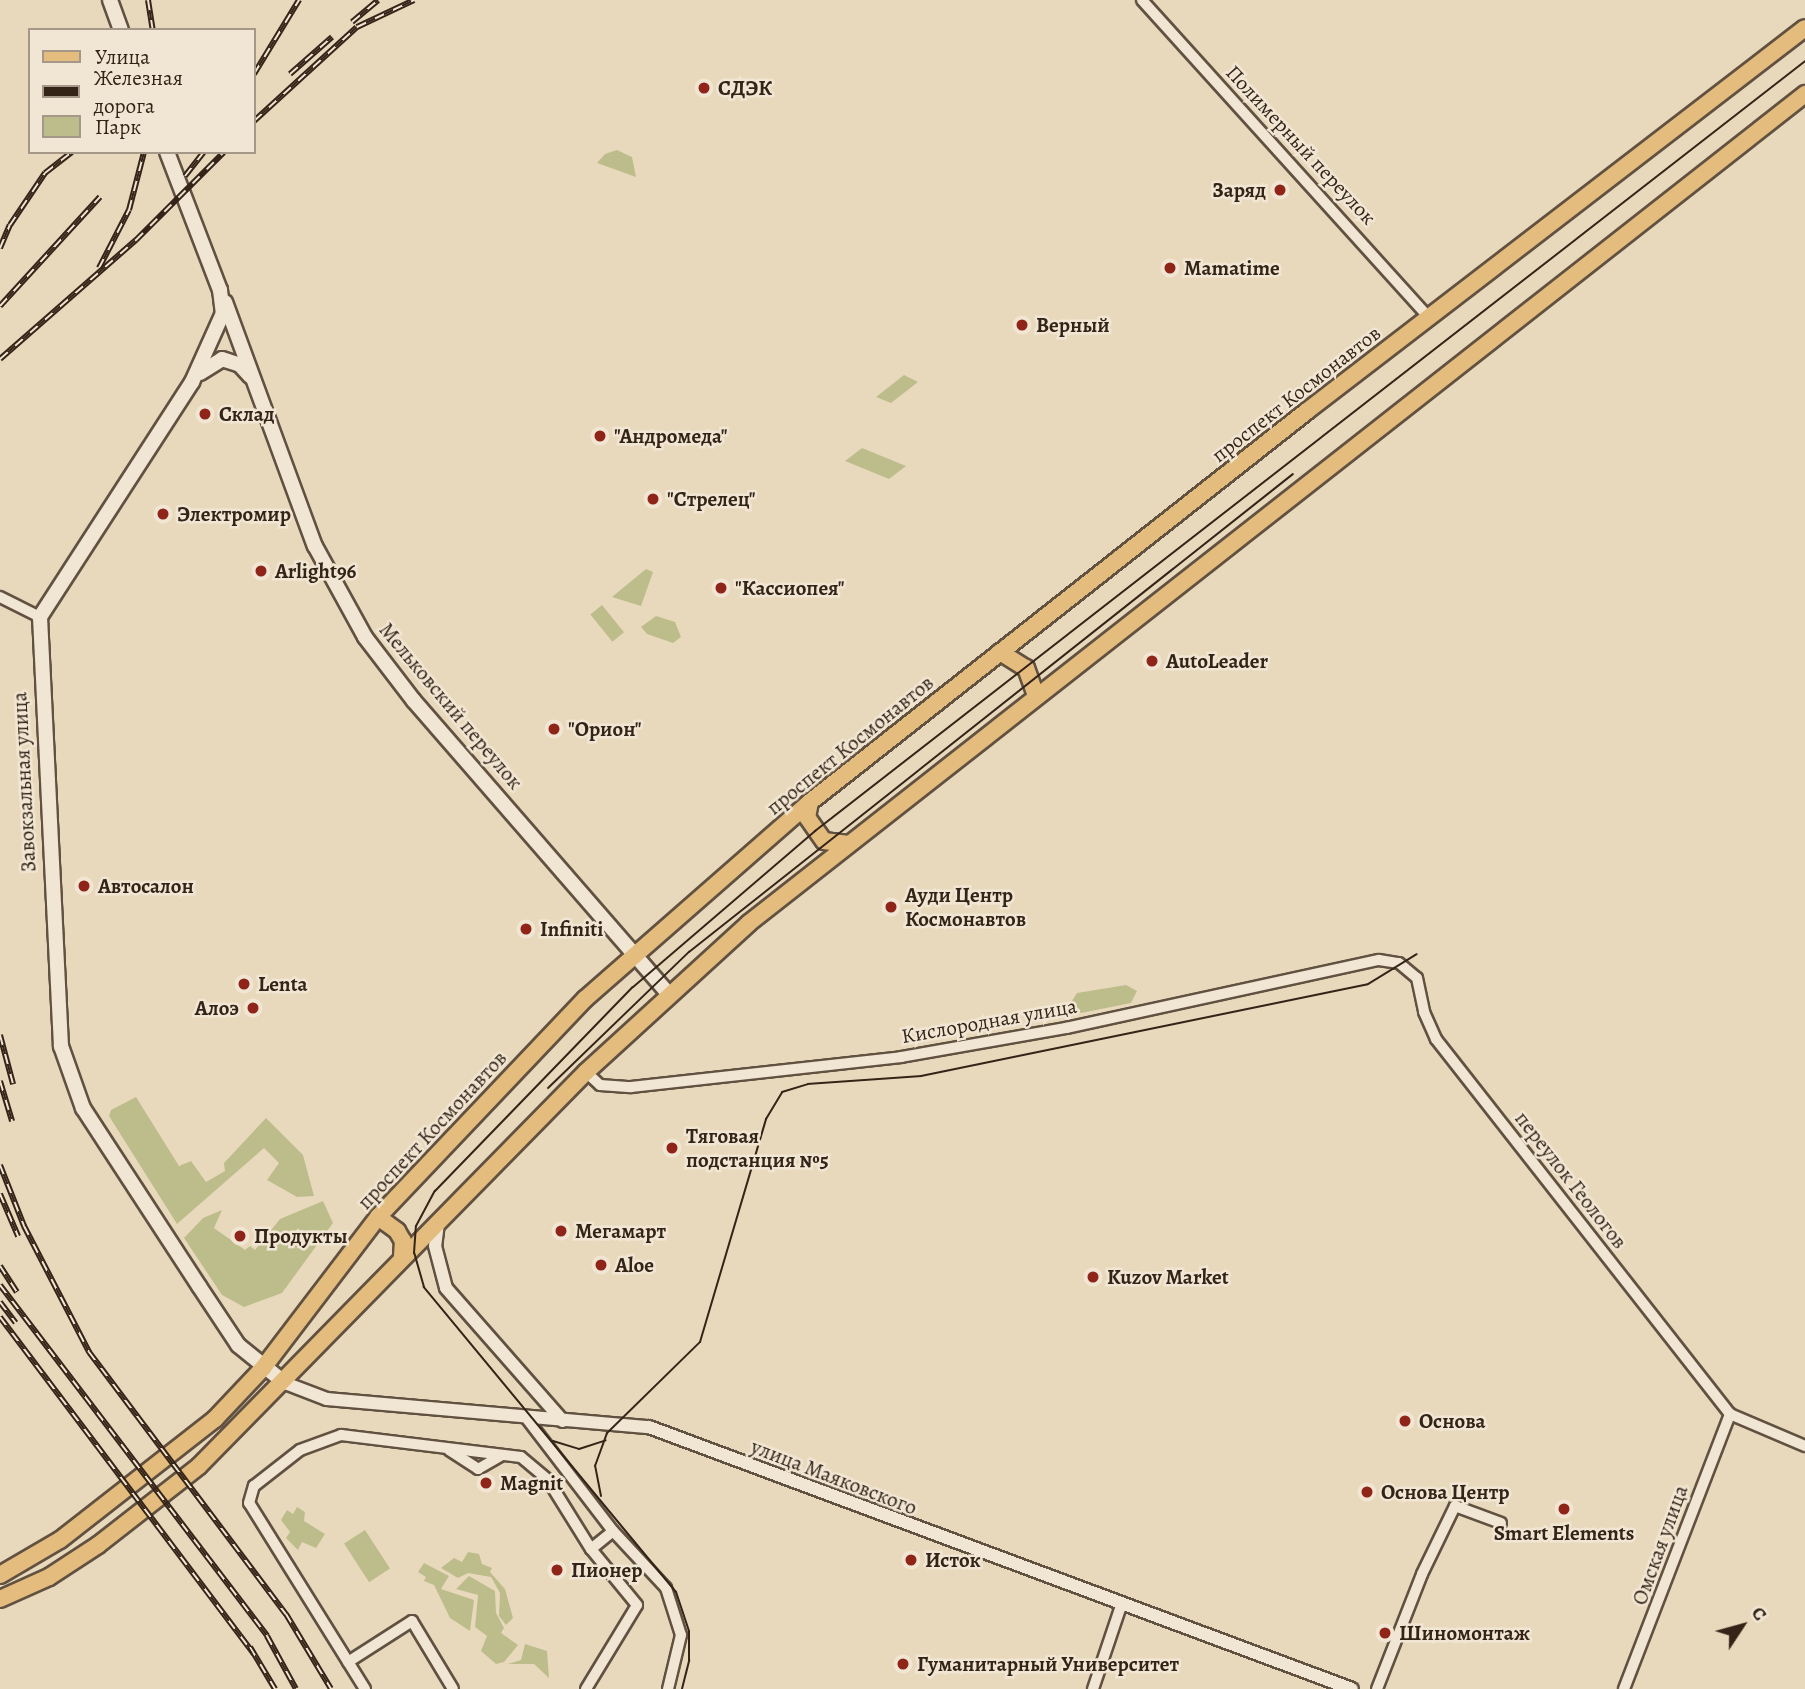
<!DOCTYPE html>
<meta charset="utf-8">
<style>
body{margin:0}
#map{position:relative;width:1805px;height:1689px;overflow:hidden;background:#e9d9bc;font-family:Alegreya,serif}
div>[style]{position:absolute}
[style*='--x']{left:calc(var(--x)*1px);top:calc(var(--y)*1px);width:calc(var(--w)*1px);rotate:calc(var(--a)*1deg)}
.green>*{inset:0;background:#bdbd8c;transform-origin:0 0}
.roads{filter:drop-shadow(2px 0 #615141) drop-shadow(-2px 0 #615141) drop-shadow(0 2px #615141) drop-shadow(0 -2px #615141)}
.minor>*{height:10px;margin:-5px;padding:0 5px;transform-origin:5px;border-radius:5px;background:#f1e6d3}
.tertiary>*{height:12px;margin:-6px;padding:0 6px;transform-origin:6px;border-radius:6px;background:#f1e6d3}
.secondary>*{height:14px;margin:-7px;padding:0 7px;transform-origin:7px;border-radius:7px;background:#f1e6d3}
.primary>*{height:16px;margin:-8px;padding:0 8px;transform-origin:8px;border-radius:8px;background:#e4bc7e}
.tram>*{height:2px;margin:-1px;padding:0 1px;transform-origin:1px;border-radius:1px;background:#342418}
.rail>*{height:6px;margin-top:-3px;transform-origin:0;background:repeating-linear-gradient(90deg,#f1e6d3 0 10px,#342418 0 20px);box-sizing:border-box;border-block:2px solid #342418}
.dots>*{width:19px;height:19px;translate:-50% -50%;box-sizing:border-box;border:4px solid #f1e6d3;border-radius:50%}
span{translate:-50% -50%;white-space:nowrap;text-align:center;line-height:1.15;-webkit-text-stroke:5px #f1e6d3;paint-order:stroke}
.poi-label{font-size:21px;color:#342418;font-weight:700}
.left{translate:0 -50%;text-align:left}
.right{translate:-100% -50%;text-align:right}
.street-label{font-size:21px;color:#342418}
.legend{position:absolute;left:28px;top:28px;width:228px;height:126px;box-sizing:border-box;background:#f1e6d3;border:2px solid #a59888;margin:0;padding:9px 12px;list-style:none;font-size:21px;color:#342418}
.legend li{display:flex;align-items:center;gap:14px;height:35px}
.legend b{width:35px;border:2px solid #a59888}
.north{position:absolute;left:1707px;top:1591px;width:70px;height:70px;-webkit-text-stroke:5px #f1e6d3;paint-order:stroke;rotate:54deg;font-size:19px;font-weight:700;line-height:28px;text-align:center;color:#342418}
.north::after{content:'';display:block;margin:auto;width:24px;height:32px;background:#342418;clip-path:polygon(50% 0,100% 100%,50% 72%,0 100%)}
</style>
<div id="map">
<div class="green">
<i style="clip-path:polygon(617px 150px,632px 157px,636px 177px,597px 163px,605px 154px)"></i>
<i style="clip-path:polygon(904px 375px,918px 382px,891px 403px,876px 397px)"></i>
<i style="clip-path:polygon(862px 448px,906px 466px,889px 479px,845px 461px)"></i>
<i style="clip-path:polygon(646px 569px,653px 572px,641px 606px,612px 597px)"></i>
<i style="left:602px;top:605px;width:35px;height:15px;rotate:51deg"></i>
<i style="clip-path:polygon(656px 616px,675px 622px,681px 637px,673px 643px,647px 634px,641px 627px)"></i>
<i style="clip-path:polygon(1126px 985px,1137px 991px,1131px 1003px,1081px 1013px,1070px 1004px,1077px 993px)"></i>
<i style="clip-path:polygon(136px 1097px,179px 1166px,191px 1161px,206px 1182px,225px 1171px,224px 1163px,266px 1118px,303px 1155px,314px 1196px,297px 1197px,267px 1180px,279px 1163px,264px 1148px,177px 1224px,109px 1116px,111px 1110px)"></i>
<i style="clip-path:polygon(323px 1201px,333px 1223px,282px 1293px,244px 1307px,222px 1295px,184px 1238px,203px 1218px,222px 1210px,214px 1228px,245px 1250px,250px 1246px,255px 1250px,280px 1219px)"></i>
<i style="clip-path:polygon(297px 1507px,305px 1512px,304px 1521px,325px 1534px,316px 1548px,302px 1542px,298px 1550px,286px 1538px,290px 1532px,281px 1520px,287px 1510px,293px 1514px)"></i>
<i style="left:365px;top:1530px;width:46px;height:25px;rotate:57deg"></i>
<i style="clip-path:polygon(468px 1552px,479px 1554px,482px 1564px,492px 1568px,490px 1572px,505px 1589px,513px 1618px,506px 1625px,499px 1616px,500px 1593px,491px 1577px,468px 1573px,458px 1578px,441px 1568px,454px 1558px,462px 1562px)"></i>
<i style="clip-path:polygon(424px 1563px,449px 1576px,441px 1589px,474px 1600px,470px 1631px,450px 1618px,434px 1585px,424px 1581px,426px 1577px,418px 1572px)"></i>
<i style="clip-path:polygon(469px 1576px,495px 1591px,496px 1613px,504px 1628px,501px 1633px,518px 1645px,504px 1662px,496px 1664px,481px 1651px,487px 1636px,475px 1627px,478px 1595px,456px 1589px)"></i>
<i style="clip-path:polygon(525px 1644px,547px 1651px,549px 1678px,534px 1664px,508px 1664px,521px 1660px)"></i>
</div>
<div class="roads">
<div class="minor">
<i style="--x:1142;--y:0;--w:430;--a:47.9"></i>
<i style="--x:0;--y:597;--w:45;--a:26.6"></i>
<i style="--x:586;--y:1072;--w:19;--a:43"></i>
<i style="--x:600;--y:1085;--w:31;--a:4"></i>
<i style="--x:631;--y:1087;--w:272;--a:-6.3"></i>
<i style="--x:901;--y:1057;--w:168;--a:-10"></i>
<i style="--x:1066;--y:1028;--w:320;--a:-12.3"></i>
<i style="--x:1379;--y:960;--w:20;--a:9"></i>
<i style="--x:1399;--y:963;--w:23;--a:40"></i>
<i style="--x:1417;--y:978;--w:35;--a:78"></i>
<i style="--x:1424;--y:1012;--w:30;--a:66"></i>
<i style="--x:1436;--y:1039;--w:477;--a:51.9"></i>
<i style="--x:1730;--y:1414;--w:82;--a:23.1"></i>
<i style="--x:527;--y:1419;--w:141;--a:52.5"></i>
<i style="--x:613;--y:1531;--w:78;--a:47.1"></i>
<i style="--x:666;--y:1588;--w:49;--a:72.3"></i>
<i style="--x:681;--y:1635;--w:56;--a:103.5"></i>
<i style="--x:449;--y:1450;--w:35;--a:33"></i>
<i style="--x:478;--y:1469;--w:28;--a:-30"></i>
<i style="--x:348;--y:1662;--w:76;--a:-32.6"></i>
<i style="--x:412;--y:1621;--w:79;--a:58.9"></i>
<i style="--x:365;--y:1689;--w:219;--a:-121.9"></i>
<i style="--x:249;--y:1503;--w:18;--a:-74"></i>
<i style="--x:254;--y:1486;--w:58;--a:-38"></i>
<i style="--x:300;--y:1450;--w:44;--a:-20.1"></i>
<i style="--x:341;--y:1435;--w:181;--a:7"></i>
<i style="--x:521;--y:1457;--w:35;--a:40"></i>
<i style="--x:548;--y:1480;--w:81;--a:58.1"></i>
<i style="--x:586;--y:1689;--w:98;--a:-58.7"></i>
<i style="--x:637;--y:1605;--w:72;--a:-129.4"></i>
<i style="--x:591;--y:1549;--w:28;--a:-39"></i>
<i style="--x:1093;--y:1689;--w:88;--a:-71.4"></i>
<i style="--x:1377;--y:1689;--w:123;--a:-68.6"></i>
<i style="--x:1422;--y:1574;--w:76;--a:-64.1"></i>
<i style="--x:1455;--y:1506;--w:49;--a:20.3"></i>
<i style="--x:1624;--y:1689;--w:295;--a:-68.9"></i>
</div>
<div class="tertiary">
<i style="--x:438;--y:1223;--w:23;--a:97"></i>
<i style="--x:435;--y:1246;--w:43;--a:75.3"></i>
<i style="--x:446;--y:1288;--w:177;--a:48.7"></i>
<i style="--x:285;--y:1383;--w:45;--a:20.9"></i>
<i style="--x:327;--y:1399;--w:323;--a:5"></i>
<i style="--x:649;--y:1427;--w:750;--a:20.44"></i>
</div>
<div class="secondary">
<i style="--x:110;--y:0;--w:32;--a:70"></i>
<i style="--x:167;--y:152;--w:148;--a:69"></i>
<i style="--x:220;--y:290;--w:23;--a:83"></i>
<i style="--x:223;--y:313;--w:76;--a:114.2"></i>
<i style="--x:192;--y:382;--w:280;--a:122.9"></i>
<i style="--x:40;--y:617;--w:430;--a:87.2"></i>
<i style="--x:61;--y:1046;--w:66;--a:70.5"></i>
<i style="--x:83;--y:1108;--w:212;--a:56.9"></i>
<i style="--x:199;--y:1286;--w:71;--a:56.5"></i>
<i style="--x:238;--y:1345;--w:60;--a:39"></i>
<i style="--x:225;--y:302;--w:260;--a:69.8"></i>
<i style="--x:315;--y:546;--w:104;--a:61.2"></i>
<i style="--x:365;--y:637;--w:81;--a:52.6"></i>
<i style="--x:414;--y:701;--w:387;--a:49"></i>
<i style="--x:200;--y:373;--w:26;--a:-32"></i>
<i style="--x:222;--y:359;--w:19;--a:18"></i>
<i style="--x:240;--y:365;--w:15;--a:48"></i>
</div>
<div class="primary">
<i style="--x:1000;--y:652;--w:31;--a:32"></i>
<i style="--x:1026;--y:668;--w:29;--a:70"></i>
<i style="--x:810;--y:802;--w:15;--a:101"></i>
<i style="--x:807;--y:817;--w:29;--a:55"></i>
<i style="--x:824;--y:841;--w:25;--a:7"></i>
<i style="--x:378;--y:1217;--w:24;--a:36"></i>
<i style="--x:397;--y:1231;--w:12;--a:59"></i>
<i style="--x:403;--y:1241;--w:14;--a:94"></i>
<i style="--x:0;--y:1575;--w:69;--a:-30.3"></i>
<i style="--x:60;--y:1540;--w:197;--a:-38"></i>
<i style="--x:215;--y:1419;--w:70;--a:-46.7"></i>
<i style="--x:263;--y:1368;--w:190;--a:-52.7"></i>
<i style="--x:378;--y:1217;--w:301;--a:-46.5"></i>
<i style="--x:585;--y:999;--w:299;--a:-41.2"></i>
<i style="--x:810;--y:802;--w:632;--a:-38.19"></i>
<i style="--x:1307;--y:411;--w:628;--a:-37.56"></i>
<i style="--x:0;--y:1599;--w:54;--a:-24.2"></i>
<i style="--x:49;--y:1577;--w:59;--a:-33.1"></i>
<i style="--x:98;--y:1545;--w:128;--a:-38"></i>
<i style="--x:199;--y:1466;--w:552;--a:-45.51"></i>
<i style="--x:586;--y:1072;--w:221;--a:-42.4"></i>
<i style="--x:749;--y:923;--w:1343;--a:-38.13"></i>
</div>
</div>
<div class="tram">
<i style="--x:548;--y:1088;--w:196;--a:-44"></i>
<i style="--x:689;--y:952;--w:770;--a:-38.36"></i>
<i style="--x:553;--y:1441;--w:27;--a:17"></i>
<i style="--x:579;--y:1449;--w:28;--a:-18"></i>
<i style="--x:601;--y:1496;--w:31;--a:-101"></i>
<i style="--x:595;--y:1466;--w:35;--a:-70"></i>
<i style="--x:607;--y:1433;--w:130;--a:-44.4"></i>
<i style="--x:700;--y:1342;--w:233;--a:-73.5"></i>
<i style="--x:766;--y:1119;--w:31;--a:-59"></i>
<i style="--x:782;--y:1092;--w:27;--a:-17"></i>
<i style="--x:808;--y:1084;--w:113;--a:-4"></i>
<i style="--x:921;--y:1076;--w:456;--a:-11.6"></i>
<i style="--x:1368;--y:984;--w:57;--a:-31.5"></i>
<i style="--x:682;--y:1689;--w:30;--a:-76"></i>
<i style="--x:689;--y:1660;--w:29;--a:-90"></i>
<i style="--x:689;--y:1631;--w:41;--a:-108.4"></i>
<i style="--x:676;--y:1592;--w:396;--a:-129.6"></i>
<i style="--x:424;--y:1287;--w:35;--a:-106"></i>
<i style="--x:414;--y:1253;--w:27;--a:-86"></i>
<i style="--x:416;--y:1226;--w:40;--a:-62"></i>
<i style="--x:435;--y:1191;--w:284;--a:-45.9"></i>
<i style="--x:633;--y:987;--w:240;--a:-40.6"></i>
<i style="--x:815;--y:831;--w:1254;--a:-37.87"></i>
</div>
<div class="rail">
<i style="--x:148;--y:0;--w:30;--a:81"></i>
<i style="--x:352;--y:22;--w:34;--a:-40"></i>
<i style="--x:254;--y:74;--w:87;--a:-58.7"></i>
<i style="--x:290;--y:74;--w:56;--a:-41.4"></i>
<i style="--x:254;--y:121;--w:139;--a:-42.4"></i>
<i style="--x:357;--y:27;--w:63;--a:-25.3"></i>
<i style="--x:185;--y:176;--w:31;--a:-52"></i>
<i style="--x:0;--y:248;--w:25;--a:-67"></i>
<i style="--x:10;--y:225;--w:63;--a:-56.1"></i>
<i style="--x:45;--y:173;--w:34;--a:-38"></i>
<i style="--x:99;--y:268;--w:65;--a:-62.7"></i>
<i style="--x:129;--y:210;--w:60;--a:-75.5"></i>
<i style="--x:0;--y:306;--w:148;--a:-47.5"></i>
<i style="--x:0;--y:359;--w:181;--a:-41.2"></i>
<i style="--x:136;--y:240;--w:124;--a:-45"></i>
<i style="--x:0;--y:1035;--w:51;--a:75.1"></i>
<i style="--x:0;--y:1081;--w:42;--a:73.3"></i>
<i style="--x:0;--y:1165;--w:66;--a:68.5"></i>
<i style="--x:24;--y:1226;--w:142;--a:62.7"></i>
<i style="--x:89;--y:1352;--w:328;--a:53.1"></i>
<i style="--x:286;--y:1614;--w:87;--a:59"></i>
<i style="--x:0;--y:1194;--w:46;--a:66.8"></i>
<i style="--x:0;--y:1266;--w:31;--a:57"></i>
<i style="--x:0;--y:1285;--w:441;--a:52.7"></i>
<i style="--x:267;--y:1636;--w:60;--a:61.3"></i>
<i style="--x:0;--y:1302;--w:26;--a:53"></i>
<i style="--x:0;--y:1317;--w:422;--a:53"></i>
<i style="--x:250;--y:1647;--w:49;--a:59.2"></i>
</div>
<div class="dots">
<i style="left:704px;top:88px;background:#8f2418"></i>
<i style="left:1280px;top:190px;background:#8f2418"></i>
<i style="left:1170px;top:268px;background:#8f2418"></i>
<i style="left:1022px;top:325px;background:#8f2418"></i>
<i style="left:205px;top:414px;background:#8f2418"></i>
<i style="left:600px;top:436px;background:#8f2418"></i>
<i style="left:653px;top:499px;background:#8f2418"></i>
<i style="left:163px;top:514px;background:#8f2418"></i>
<i style="left:261px;top:571px;background:#8f2418"></i>
<i style="left:721px;top:588px;background:#8f2418"></i>
<i style="left:1152px;top:661px;background:#8f2418"></i>
<i style="left:554px;top:729px;background:#8f2418"></i>
<i style="left:84px;top:886px;background:#8f2418"></i>
<i style="left:891px;top:907px;background:#8f2418"></i>
<i style="left:526px;top:929px;background:#8f2418"></i>
<i style="left:244px;top:984px;background:#8f2418"></i>
<i style="left:253px;top:1008px;background:#8f2418"></i>
<i style="left:672px;top:1148px;background:#8f2418"></i>
<i style="left:561px;top:1231px;background:#8f2418"></i>
<i style="left:240px;top:1236px;background:#8f2418"></i>
<i style="left:601px;top:1265px;background:#8f2418"></i>
<i style="left:1093px;top:1277px;background:#8f2418"></i>
<i style="left:1405px;top:1421px;background:#8f2418"></i>
<i style="left:486px;top:1483px;background:#8f2418"></i>
<i style="left:1367px;top:1492px;background:#8f2418"></i>
<i style="left:1564px;top:1509px;background:#8f2418"></i>
<i style="left:911px;top:1560px;background:#8f2418"></i>
<i style="left:557px;top:1570px;background:#8f2418"></i>
<i style="left:1385px;top:1633px;background:#8f2418"></i>
<i style="left:903px;top:1664px;background:#8f2418"></i>
</div>
<div class="poi-label">
<span class="left" style="left:718px;top:88px">СДЭК</span>
<span class="right" style="left:1266px;top:190px">Заряд</span>
<span class="left" style="left:1184px;top:268px">Mamatime</span>
<span class="left" style="left:1036px;top:325px">Верный</span>
<span class="left" style="left:219px;top:414px">Склад</span>
<span class="left" style="left:614px;top:436px">"Андромеда"</span>
<span class="left" style="left:667px;top:499px">"Стрелец"</span>
<span class="left" style="left:177px;top:514px">Электромир</span>
<span class="left" style="left:275px;top:571px">Arlight96</span>
<span class="left" style="left:735px;top:588px">"Кассиопея"</span>
<span class="left" style="left:1166px;top:661px">AutoLeader</span>
<span class="left" style="left:568px;top:729px">"Орион"</span>
<span class="left" style="left:98px;top:886px">Автосалон</span>
<span class="left" style="left:905px;top:907px">Ауди Центр<br>Космонавтов</span>
<span class="left" style="left:540px;top:929px">Infiniti</span>
<span class="left" style="left:258px;top:984px">Lenta</span>
<span class="right" style="left:239px;top:1008px">Алоэ</span>
<span class="left" style="left:686px;top:1148px">Тяговая<br>подстанция №5</span>
<span class="left" style="left:575px;top:1231px">Мегамарт</span>
<span class="left" style="left:254px;top:1236px">Продукты</span>
<span class="left" style="left:615px;top:1265px">Aloe</span>
<span class="left" style="left:1107px;top:1277px">Kuzov Market</span>
<span class="left" style="left:1419px;top:1421px">Основа</span>
<span class="left" style="left:500px;top:1483px">Magnit</span>
<span class="left" style="left:1381px;top:1492px">Основа Центр</span>
<span style="left:1564px;top:1533px">Smart Elements</span>
<span class="left" style="left:925px;top:1560px">Исток</span>
<span class="left" style="left:571px;top:1570px">Пионер</span>
<span class="left" style="left:1399px;top:1633px">Шиномонтаж</span>
<span class="left" style="left:917px;top:1664px">Гуманитарный Университет</span>
</div>
<div class="street-label">
<span style="left:1301px;top:145px;rotate:47deg">Полимерный переулок</span>
<span style="left:1296px;top:394px;rotate:-38deg">проспект Космонавтов</span>
<span style="left:451px;top:706px;rotate:50deg">Мельковский переулок</span>
<span style="left:850px;top:745px;rotate:-39deg">проспект Космонавтов</span>
<span style="left:24px;top:782px;rotate:-93deg">Завокзальная улица</span>
<span style="left:989px;top:1021px;rotate:-10deg">Кислородная улица</span>
<span style="left:432px;top:1130px;rotate:-47deg">проспект Космонавтов</span>
<span style="left:1571px;top:1180px;rotate:52deg">переулок Геологов</span>
<span style="left:834px;top:1477px;rotate:21deg">улица Маяковского</span>
<span style="left:1660px;top:1545px;rotate:-70deg">Омская улица</span>
</div>
<ul class="legend">
<li><b style="height:9px;background:#e4bc7e"></b>Улица</li>
<li><b style="height:9px;background:#342418"></b>Железная дорога</li>
<li><b style="height:19px;background:#bdbd8c"></b>Парк</li>
</ul>
<div class="north">С</div>
</div>
